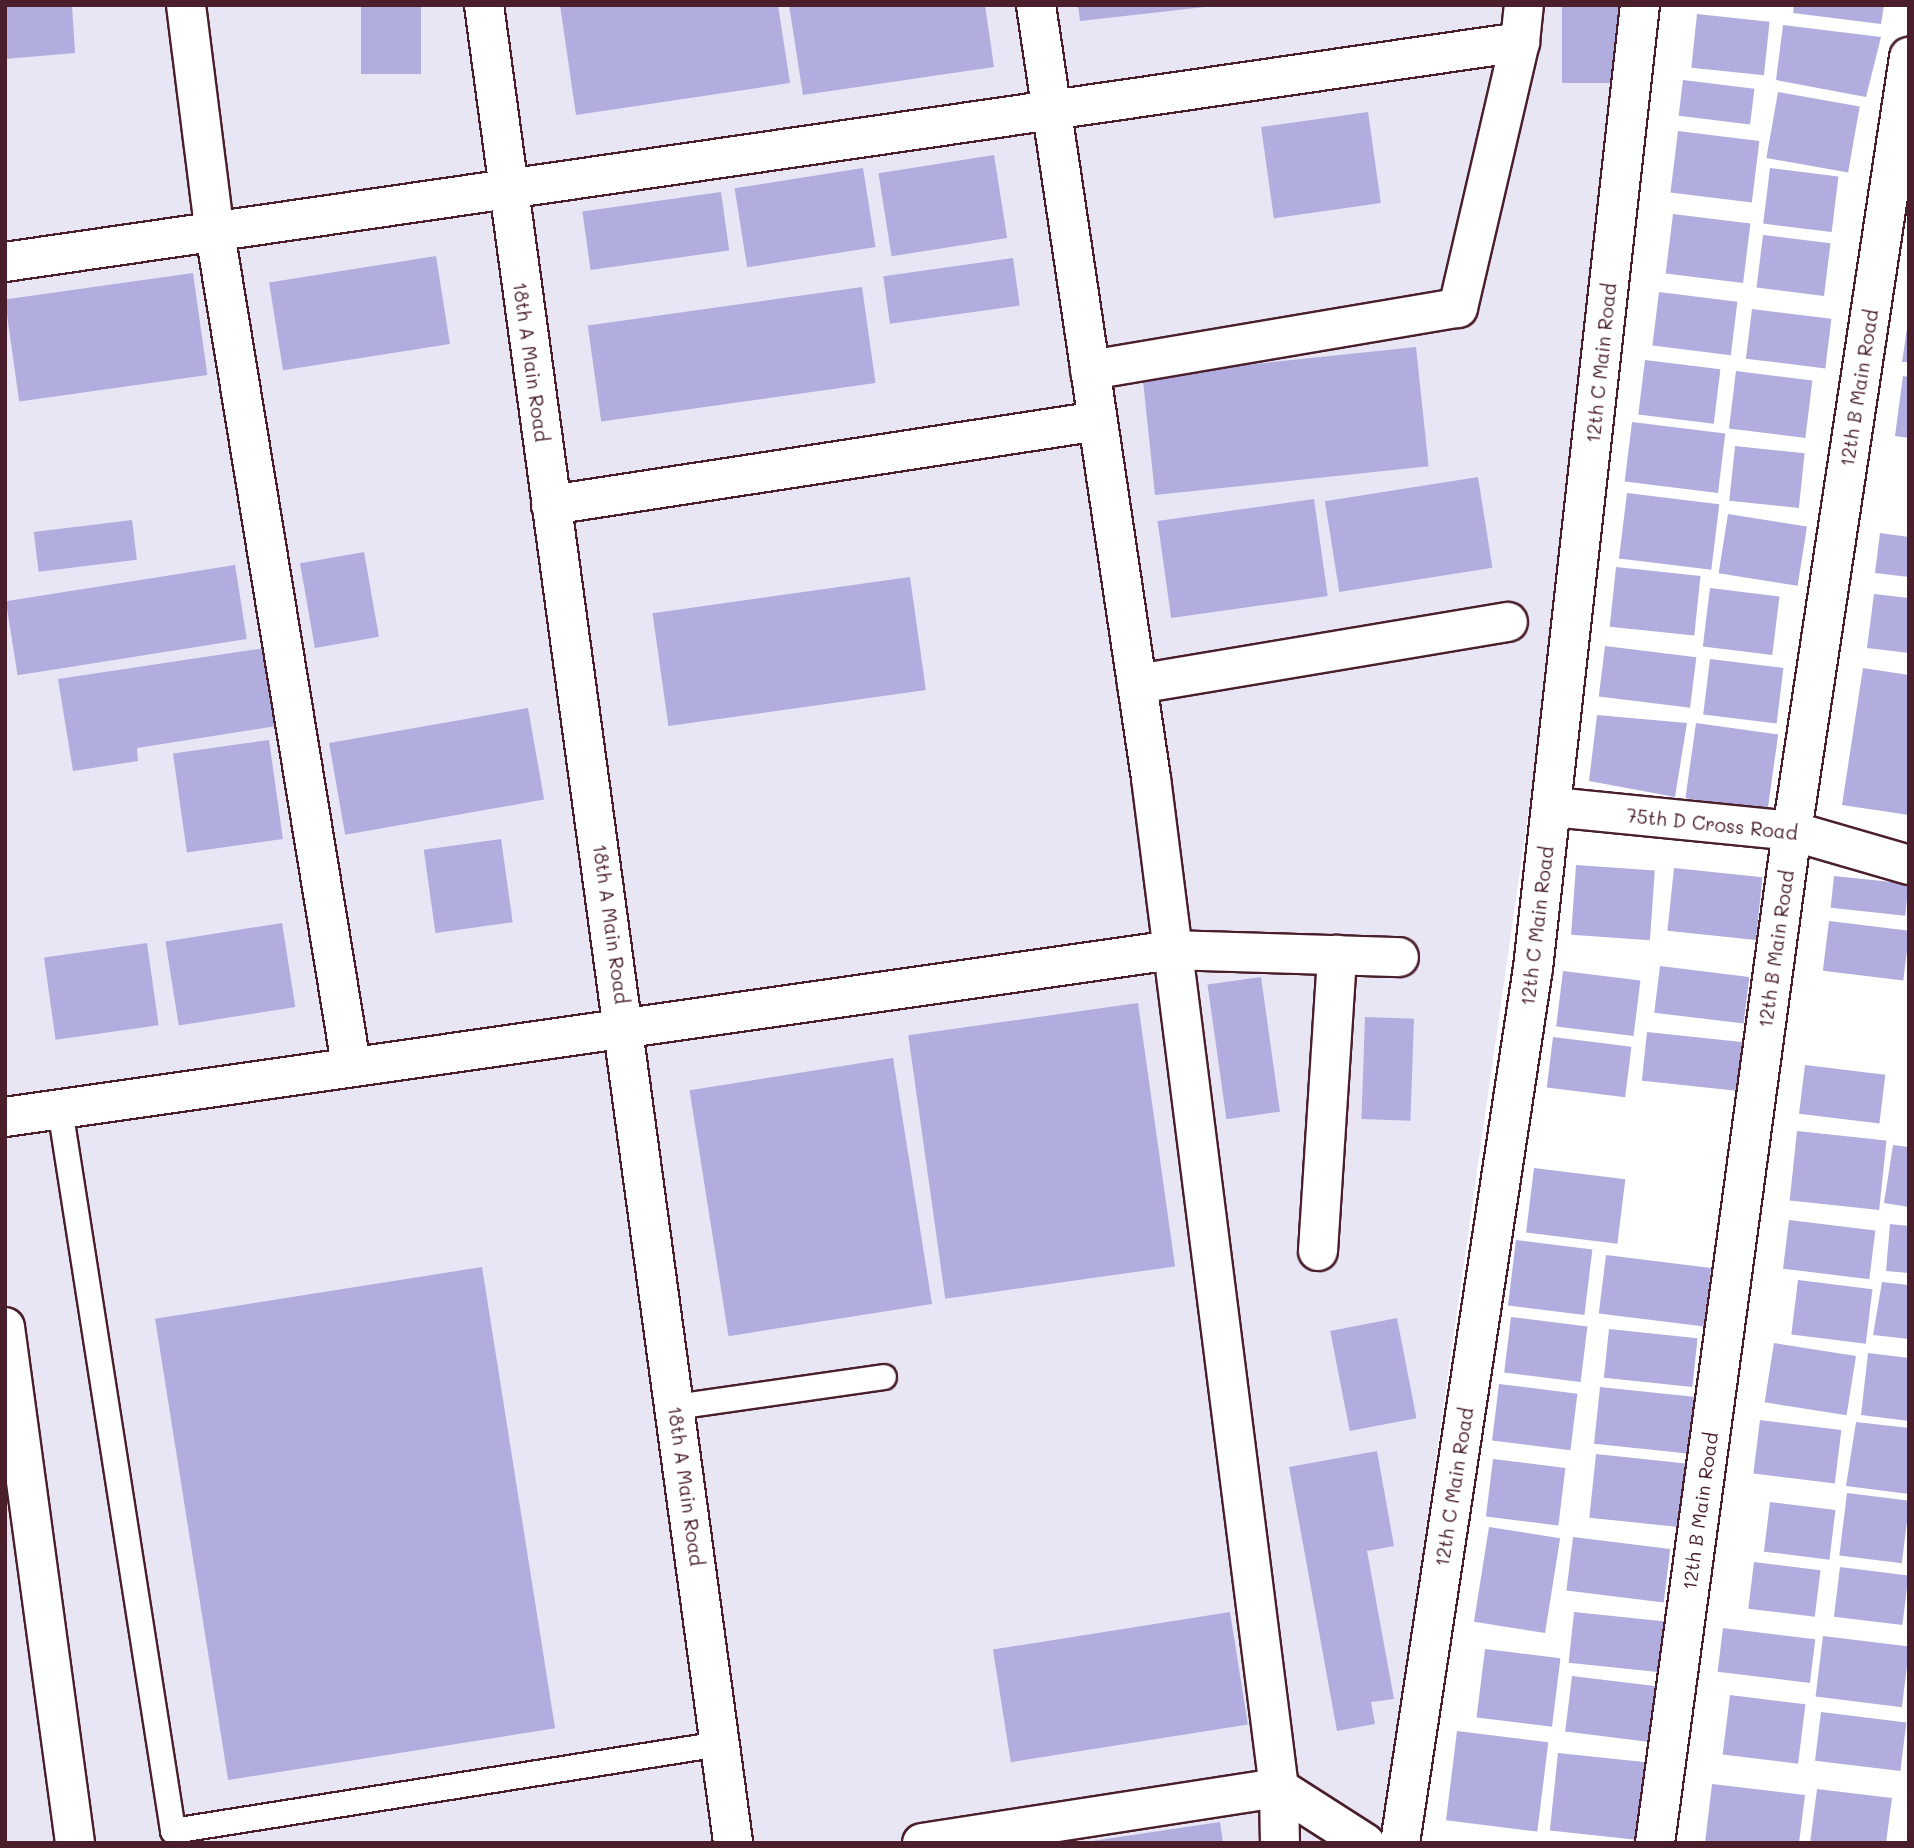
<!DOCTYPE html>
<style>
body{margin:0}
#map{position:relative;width:1914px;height:1848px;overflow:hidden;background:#fff;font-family:Mali,sans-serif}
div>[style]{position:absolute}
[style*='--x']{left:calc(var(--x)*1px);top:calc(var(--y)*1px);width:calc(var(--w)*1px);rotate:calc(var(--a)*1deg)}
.built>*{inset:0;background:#e8e6f5}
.building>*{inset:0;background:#b1addf;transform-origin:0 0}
.roads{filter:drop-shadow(2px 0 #4a1f2b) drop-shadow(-2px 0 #4a1f2b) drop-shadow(0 2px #4a1f2b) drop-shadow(0 -2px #4a1f2b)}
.service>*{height:24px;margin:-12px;padding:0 12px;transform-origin:12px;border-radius:12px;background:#fff}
.minor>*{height:38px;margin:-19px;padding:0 19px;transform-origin:19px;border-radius:19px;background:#fff}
span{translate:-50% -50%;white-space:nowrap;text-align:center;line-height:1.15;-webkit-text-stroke:7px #fff;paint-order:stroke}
.street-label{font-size:19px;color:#4a1f2b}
.frame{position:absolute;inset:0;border:7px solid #4a1f2b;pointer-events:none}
</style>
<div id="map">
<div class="built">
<i style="clip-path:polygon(5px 5px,1644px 5px,1381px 1843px,5px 1843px)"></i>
</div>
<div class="building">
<i style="clip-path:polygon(5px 5px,72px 5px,75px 53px,5px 59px)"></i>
<i style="left:361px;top:5px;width:60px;height:69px"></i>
<i style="clip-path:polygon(560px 5px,778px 5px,790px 83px,576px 115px)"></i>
<i style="clip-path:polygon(789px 5px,985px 5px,994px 67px,803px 95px)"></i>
<i style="clip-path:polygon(1078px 5px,1205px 5px,1205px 7px,1080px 21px)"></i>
<i style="left:1562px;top:5px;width:62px;height:78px"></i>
<i style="clip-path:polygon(1794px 5px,1884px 5px,1881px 24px,1793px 13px)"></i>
<i style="left:1697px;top:14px;width:73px;height:54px;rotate:6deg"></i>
<i style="clip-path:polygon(1783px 25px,1881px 37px,1866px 97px,1776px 80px)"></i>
<i style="left:1683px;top:80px;width:72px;height:36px;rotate:7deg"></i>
<i style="left:1778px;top:92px;width:83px;height:67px;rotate:10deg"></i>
<i style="left:1368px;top:112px;width:92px;height:108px;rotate:82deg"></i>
<i style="left:1678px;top:131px;width:82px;height:62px;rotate:7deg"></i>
<i style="left:994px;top:155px;width:84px;height:117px;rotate:81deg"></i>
<i style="left:863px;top:168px;width:80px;height:130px;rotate:81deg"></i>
<i style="left:1770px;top:168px;width:69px;height:56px;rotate:7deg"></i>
<i style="left:721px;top:192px;width:59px;height:140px;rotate:82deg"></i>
<i style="left:1673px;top:214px;width:78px;height:60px;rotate:7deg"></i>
<i style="left:1763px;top:235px;width:68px;height:53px;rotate:7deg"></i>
<i style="left:436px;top:256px;width:89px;height:169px;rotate:81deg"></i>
<i style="left:1013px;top:258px;width:48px;height:131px;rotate:82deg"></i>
<i style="left:193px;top:273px;width:103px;height:190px;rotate:82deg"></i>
<i style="left:862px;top:287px;width:97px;height:277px;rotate:82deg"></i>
<i style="left:1659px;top:292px;width:79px;height:54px;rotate:7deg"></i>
<i style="left:1752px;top:309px;width:80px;height:50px;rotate:7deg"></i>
<i style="clip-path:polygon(1909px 315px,1909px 362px,1902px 362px)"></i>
<i style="left:1416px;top:347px;width:120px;height:275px;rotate:84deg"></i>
<i style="left:1645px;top:360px;width:76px;height:55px;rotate:7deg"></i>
<i style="left:1736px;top:371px;width:77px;height:58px;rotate:7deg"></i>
<i style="clip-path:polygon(1903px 376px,1909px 377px,1909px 438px,1895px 436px)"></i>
<i style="left:1632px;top:422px;width:94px;height:60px;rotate:7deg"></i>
<i style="left:1735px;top:446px;width:70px;height:55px;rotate:6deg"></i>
<i style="left:1478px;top:477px;width:92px;height:155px;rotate:81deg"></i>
<i style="left:1627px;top:493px;width:93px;height:66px;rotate:7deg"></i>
<i style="left:1314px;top:499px;width:98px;height:158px;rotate:82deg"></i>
<i style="left:1728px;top:514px;width:80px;height:60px;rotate:9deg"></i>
<i style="left:132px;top:520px;width:40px;height:99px;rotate:83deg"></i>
<i style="clip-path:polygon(1880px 533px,1909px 537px,1909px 577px,1875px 573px)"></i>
<i style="left:364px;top:552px;width:86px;height:65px;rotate:80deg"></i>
<i style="left:235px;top:565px;width:75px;height:232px;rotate:81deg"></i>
<i style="left:1616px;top:567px;width:85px;height:60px;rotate:6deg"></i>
<i style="left:910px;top:577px;width:114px;height:260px;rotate:82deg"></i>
<i style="left:1710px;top:588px;width:70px;height:59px;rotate:7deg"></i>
<i style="clip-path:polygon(1874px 594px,1909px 598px,1909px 653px,1867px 648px)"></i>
<i style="left:1605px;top:646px;width:92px;height:51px;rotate:7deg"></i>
<i style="clip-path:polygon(265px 648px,277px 726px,137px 748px,138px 761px,73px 771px,58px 679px)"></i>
<i style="left:1710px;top:659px;width:74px;height:56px;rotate:7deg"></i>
<i style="clip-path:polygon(1863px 668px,1909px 675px,1909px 815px,1842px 805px)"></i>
<i style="left:528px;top:708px;width:93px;height:202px;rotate:80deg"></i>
<i style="clip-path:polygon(1597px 715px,1687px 723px,1675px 797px,1589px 781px)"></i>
<i style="left:1696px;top:723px;width:83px;height:76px;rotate:8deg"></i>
<i style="left:269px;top:740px;width:100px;height:97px;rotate:82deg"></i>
<i style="left:501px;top:839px;width:84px;height:78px;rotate:82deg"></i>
<i style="left:1576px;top:865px;width:79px;height:70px;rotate:4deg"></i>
<i style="left:1674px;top:868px;width:89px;height:63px;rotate:6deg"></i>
<i style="left:1834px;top:876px;width:75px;height:32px;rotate:6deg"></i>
<i style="left:1829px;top:921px;width:81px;height:50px;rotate:7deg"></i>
<i style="left:282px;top:923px;width:85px;height:118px;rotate:81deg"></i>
<i style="left:147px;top:943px;width:83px;height:104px;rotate:82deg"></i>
<i style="left:1660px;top:966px;width:90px;height:47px;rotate:7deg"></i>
<i style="left:1563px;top:971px;width:78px;height:56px;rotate:7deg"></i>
<i style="left:1261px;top:977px;width:136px;height:54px;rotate:82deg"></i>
<i style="left:1138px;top:1003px;width:266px;height:232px;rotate:82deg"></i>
<i style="left:1365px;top:1017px;width:49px;height:102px;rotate:2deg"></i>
<i style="left:1647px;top:1032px;width:100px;height:49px;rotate:6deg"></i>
<i style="left:1553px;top:1037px;width:79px;height:51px;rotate:7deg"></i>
<i style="left:893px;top:1058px;width:249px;height:206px;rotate:81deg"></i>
<i style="left:1805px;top:1065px;width:81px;height:49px;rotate:7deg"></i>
<i style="left:1797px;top:1131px;width:90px;height:70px;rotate:6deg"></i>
<i style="clip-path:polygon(1893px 1145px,1909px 1147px,1909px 1207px,1884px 1203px)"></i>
<i style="left:1534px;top:1168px;width:92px;height:65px;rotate:7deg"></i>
<i style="left:1789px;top:1220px;width:87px;height:49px;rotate:7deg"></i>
<i style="clip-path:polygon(1890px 1224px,1909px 1226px,1909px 1273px,1886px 1271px)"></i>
<i style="left:1516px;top:1240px;width:77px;height:66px;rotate:7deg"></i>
<i style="left:1606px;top:1255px;width:106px;height:59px;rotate:7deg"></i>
<i style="left:482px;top:1267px;width:467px;height:331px;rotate:81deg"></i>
<i style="left:1798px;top:1280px;width:75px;height:55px;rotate:7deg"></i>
<i style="clip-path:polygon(1882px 1282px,1909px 1285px,1909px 1339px,1873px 1335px)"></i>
<i style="left:1511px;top:1317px;width:77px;height:56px;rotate:7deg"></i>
<i style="left:1397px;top:1318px;width:102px;height:68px;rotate:79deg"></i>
<i style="left:1609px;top:1329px;width:89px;height:49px;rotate:6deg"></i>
<i style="left:1774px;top:1343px;width:83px;height:60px;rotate:9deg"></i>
<i style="clip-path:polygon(1868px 1353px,1909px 1358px,1909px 1421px,1861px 1415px)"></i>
<i style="left:1499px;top:1384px;width:79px;height:57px;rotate:7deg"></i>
<i style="left:1600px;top:1387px;width:101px;height:57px;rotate:6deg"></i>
<i style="left:1760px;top:1420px;width:82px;height:54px;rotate:7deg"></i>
<i style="clip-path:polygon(1856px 1422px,1909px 1428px,1909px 1494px,1846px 1486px)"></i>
<i style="clip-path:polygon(1377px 1451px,1394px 1546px,1367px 1551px,1394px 1699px,1371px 1702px,1375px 1724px,1337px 1731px,1289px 1467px)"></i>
<i style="left:1596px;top:1454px;width:90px;height:64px;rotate:6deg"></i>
<i style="left:1493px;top:1459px;width:73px;height:58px;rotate:7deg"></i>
<i style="left:1847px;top:1493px;width:63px;height:63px;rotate:7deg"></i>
<i style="left:1770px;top:1502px;width:66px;height:50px;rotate:7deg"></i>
<i style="left:1489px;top:1527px;width:72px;height:96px;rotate:9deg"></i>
<i style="left:1573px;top:1537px;width:98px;height:54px;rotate:7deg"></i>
<i style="left:1754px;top:1562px;width:67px;height:47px;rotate:7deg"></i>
<i style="left:1840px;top:1567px;width:69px;height:50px;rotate:7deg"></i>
<i style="left:1230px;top:1612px;width:114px;height:240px;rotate:81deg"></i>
<i style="left:1574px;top:1612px;width:92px;height:51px;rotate:6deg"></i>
<i style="left:1723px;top:1628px;width:93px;height:44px;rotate:7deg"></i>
<i style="left:1823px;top:1636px;width:87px;height:61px;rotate:7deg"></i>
<i style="left:1485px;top:1649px;width:76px;height:69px;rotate:7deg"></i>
<i style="left:1572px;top:1676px;width:85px;height:56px;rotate:7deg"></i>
<i style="left:1730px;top:1695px;width:76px;height:60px;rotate:7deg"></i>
<i style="left:1821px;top:1712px;width:86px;height:49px;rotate:7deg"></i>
<i style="left:1457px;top:1731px;width:92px;height:90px;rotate:7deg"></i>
<i style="left:1558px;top:1753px;width:89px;height:78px;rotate:6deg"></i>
<i style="clip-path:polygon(1712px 1784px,1805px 1795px,1799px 1843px,1705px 1843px)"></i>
<i style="clip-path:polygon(1817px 1789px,1892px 1798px,1886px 1843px,1810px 1843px)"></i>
<i style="clip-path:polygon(1220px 1822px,1223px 1843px,1092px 1843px,1092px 1841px)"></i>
</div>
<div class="roads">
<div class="service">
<i style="--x:60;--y:1109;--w:731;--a:81.1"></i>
<i style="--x:173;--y:1831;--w:554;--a:-9.04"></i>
<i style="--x:676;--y:1407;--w:210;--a:-8.2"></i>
</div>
<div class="minor">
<i style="--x:186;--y:5;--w:230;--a:82.8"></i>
<i style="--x:215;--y:233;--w:842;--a:80.71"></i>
<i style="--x:484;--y:5;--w:1855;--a:82.28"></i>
<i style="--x:1036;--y:5;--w:782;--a:81.54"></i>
<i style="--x:1151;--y:778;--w:1018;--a:82.78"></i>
<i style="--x:1279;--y:1788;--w:55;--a:89"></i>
<i style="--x:5;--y:262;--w:1531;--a:-8.26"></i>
<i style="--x:1520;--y:42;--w:37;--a:-84"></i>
<i style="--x:1090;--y:370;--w:373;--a:-9.6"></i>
<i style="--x:1458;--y:308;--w:273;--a:-76.9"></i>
<i style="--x:551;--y:505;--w:553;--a:-8.73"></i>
<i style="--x:1137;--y:684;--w:376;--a:-9.5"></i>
<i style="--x:1553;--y:807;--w:240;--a:5.7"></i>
<i style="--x:1792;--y:831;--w:122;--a:16.2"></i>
<i style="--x:5;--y:1117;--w:1180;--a:-8.14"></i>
<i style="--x:1173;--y:950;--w:226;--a:1.8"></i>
<i style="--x:1318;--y:1251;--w:297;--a:-86.3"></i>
<i style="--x:5;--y:1327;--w:521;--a:82.27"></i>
<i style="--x:922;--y:1843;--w:361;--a:-8.8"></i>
<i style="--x:1279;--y:1788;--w:102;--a:32.6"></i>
<i style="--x:1400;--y:1843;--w:885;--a:-81.36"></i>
<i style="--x:1533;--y:968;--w:969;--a:-83.66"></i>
<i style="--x:1655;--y:1843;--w:1021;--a:-82.29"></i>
<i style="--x:1792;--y:831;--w:783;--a:-81.4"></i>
</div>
</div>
<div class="street-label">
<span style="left:531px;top:362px;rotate:82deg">18th A Main Road</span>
<span style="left:1601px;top:363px;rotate:-84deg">12th C Main Road</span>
<span style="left:1859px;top:388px;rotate:-81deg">12th B Main Road</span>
<span style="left:1712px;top:824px;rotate:6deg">75th D Cross Road</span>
<span style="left:611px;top:924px;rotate:82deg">18th A Main Road</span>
<span style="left:1537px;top:926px;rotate:-83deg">12th C Main Road</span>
<span style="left:1776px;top:949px;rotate:-82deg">12th B Main Road</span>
<span style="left:686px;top:1486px;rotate:82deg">18th A Main Road</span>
<span style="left:1454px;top:1487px;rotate:-81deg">12th C Main Road</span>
<span style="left:1700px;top:1511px;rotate:-82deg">12th B Main Road</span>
</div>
<div class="frame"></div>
</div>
